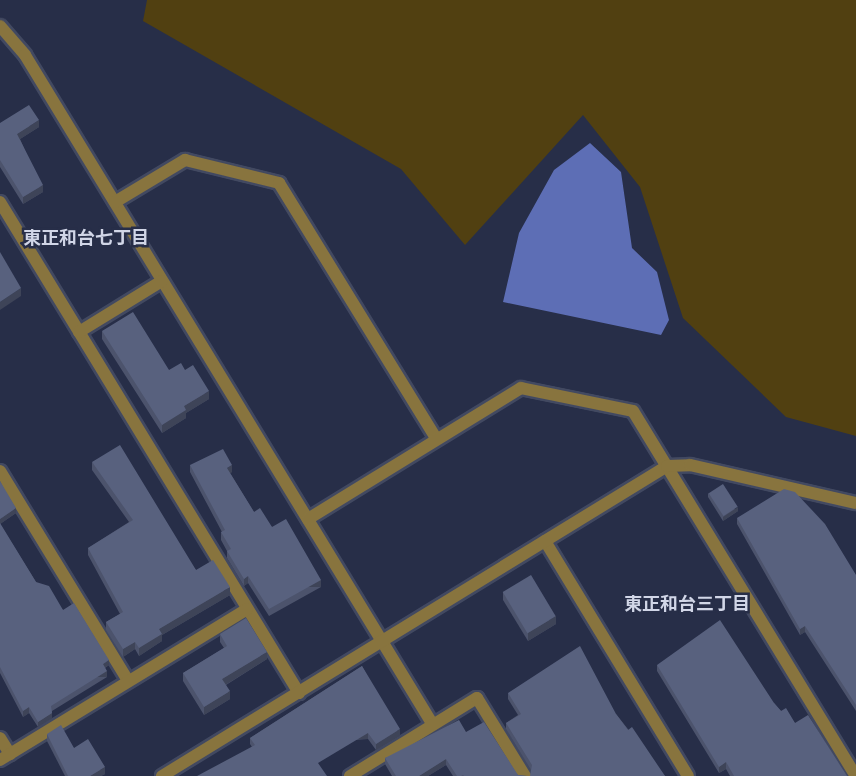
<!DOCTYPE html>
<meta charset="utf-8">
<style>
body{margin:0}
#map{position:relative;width:856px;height:776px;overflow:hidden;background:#272e48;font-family:"IBM Plex Sans","Noto Sans JP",sans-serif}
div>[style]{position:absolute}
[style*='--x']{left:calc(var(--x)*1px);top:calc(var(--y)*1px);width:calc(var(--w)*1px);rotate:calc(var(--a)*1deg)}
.green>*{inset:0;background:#514011}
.water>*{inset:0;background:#5d6eb5}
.roads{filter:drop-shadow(2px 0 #424961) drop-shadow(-2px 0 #424961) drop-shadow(0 2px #424961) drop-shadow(0 -2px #424961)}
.minor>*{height:12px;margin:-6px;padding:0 6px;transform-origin:6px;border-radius:6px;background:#88743e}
.wall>*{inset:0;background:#4c536c}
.shaded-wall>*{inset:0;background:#3e4458;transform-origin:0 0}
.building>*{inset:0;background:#58617e;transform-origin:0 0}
span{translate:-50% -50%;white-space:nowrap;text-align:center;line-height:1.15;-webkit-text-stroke:5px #272e48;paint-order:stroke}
.neighbourhood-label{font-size:18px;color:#d1d6e7;font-weight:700}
</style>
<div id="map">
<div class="green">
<i style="clip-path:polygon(147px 0,856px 0,856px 436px,786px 417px,683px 318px,640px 187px,583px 115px,465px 245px,401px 169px,143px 21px)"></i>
</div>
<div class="water">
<i style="clip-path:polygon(590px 143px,621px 172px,632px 248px,657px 272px,669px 320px,661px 335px,503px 302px,519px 233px,554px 170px)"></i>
</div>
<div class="roads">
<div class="minor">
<i style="--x:0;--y:26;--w:38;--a:49"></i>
<i style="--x:25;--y:55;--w:784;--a:58.66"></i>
<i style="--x:0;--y:202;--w:575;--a:58.66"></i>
<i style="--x:115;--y:202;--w:82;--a:-31"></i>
<i style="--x:185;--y:160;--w:97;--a:13.7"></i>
<i style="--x:279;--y:183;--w:299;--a:58.4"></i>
<i style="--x:79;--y:332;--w:97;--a:-31.6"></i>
<i style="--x:0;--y:471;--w:246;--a:58.6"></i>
<i style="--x:308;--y:519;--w:250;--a:-31.6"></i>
<i style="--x:521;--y:388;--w:114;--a:11.6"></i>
<i style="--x:633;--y:411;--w:428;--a:58.6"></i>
<i style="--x:545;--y:541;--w:275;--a:58.7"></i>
<i style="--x:0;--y:738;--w:19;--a:58"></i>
<i style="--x:0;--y:760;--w:289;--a:-31.4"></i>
<i style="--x:162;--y:776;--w:593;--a:-31.54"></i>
<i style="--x:667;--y:466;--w:23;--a:-2"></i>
<i style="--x:690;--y:465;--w:170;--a:12.9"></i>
<i style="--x:350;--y:776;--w:149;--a:-31.6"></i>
<i style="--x:477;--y:698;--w:92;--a:58.4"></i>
</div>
</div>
<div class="wall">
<i style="clip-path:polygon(0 123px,39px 127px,20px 139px,43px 192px,23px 204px,0 167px)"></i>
<i style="clip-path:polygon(102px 331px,169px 370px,185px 370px,209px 399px,186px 413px,186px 418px,162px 433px,102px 339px)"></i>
<i style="clip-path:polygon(92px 462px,196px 570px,230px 595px,162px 635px,162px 641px,139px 656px,135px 649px,123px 657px,106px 630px,106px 622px,120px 614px,88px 555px,88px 548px,129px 522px,92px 470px)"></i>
<i style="clip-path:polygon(190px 465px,232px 472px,230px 473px,254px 512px,272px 527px,321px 587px,269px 616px,248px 583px,244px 586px,227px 558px,227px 551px,221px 540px,221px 532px,222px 532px,190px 472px)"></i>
<i style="clip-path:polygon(0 481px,16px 513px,0 524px,36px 582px,63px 610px,109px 665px,105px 668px,107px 677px,52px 711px,52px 718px,38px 727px,29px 713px,23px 717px,0 673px)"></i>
<i style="clip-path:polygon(708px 493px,738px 511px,723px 521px,708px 497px)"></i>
<i style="clip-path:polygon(737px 518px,856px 575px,856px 711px,805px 632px,800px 635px,737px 524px)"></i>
<i style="clip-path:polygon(503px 592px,556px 624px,528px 641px,503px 600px)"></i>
<i style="clip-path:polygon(220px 634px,267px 659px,226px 685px,230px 699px,204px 715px,183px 681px,183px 673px,224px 648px,220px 642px)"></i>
<i style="clip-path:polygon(657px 665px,774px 703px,781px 711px,795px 723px,847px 776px,730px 776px,726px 769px,719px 773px,657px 671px)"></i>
<i style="clip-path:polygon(362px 666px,400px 736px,376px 750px,368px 739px,252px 747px,250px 744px,250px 738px)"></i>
<i style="clip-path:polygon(508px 693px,616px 714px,665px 776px,531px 770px,506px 729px,506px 723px,518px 715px,508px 699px)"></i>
<i style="clip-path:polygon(466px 732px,518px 775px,527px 776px,453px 776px,446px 765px,428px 776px,392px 776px,385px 764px,385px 758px)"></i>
<i style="clip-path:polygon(47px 734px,74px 748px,105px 774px,101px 776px,65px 776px,47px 741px)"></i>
</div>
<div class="shaded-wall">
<i style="clip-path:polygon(39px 120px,39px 127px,17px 141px,17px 134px)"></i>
<i style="clip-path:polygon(43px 185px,43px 192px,23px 204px,23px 197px)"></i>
<i style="clip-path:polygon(21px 288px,21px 296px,0 310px,0 302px)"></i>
<i style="clip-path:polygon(209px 391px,209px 399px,186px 413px,186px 418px,162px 433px,162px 425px,184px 406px)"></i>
<i style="clip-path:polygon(232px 465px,232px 472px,227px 475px,227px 468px)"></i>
<i style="clip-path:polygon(738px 507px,738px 511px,723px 521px,723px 517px)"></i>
<i style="clip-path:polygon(16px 508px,16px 513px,0 524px,0 519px)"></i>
<i style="clip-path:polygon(248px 576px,248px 583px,244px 586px,244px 579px)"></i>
<i style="left:321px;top:580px;width:7px;height:60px;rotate:90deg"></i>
<i style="clip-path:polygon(230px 587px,230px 595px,162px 635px,162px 641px,139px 656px,139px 648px,159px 629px)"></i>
<i style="clip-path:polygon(556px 616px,556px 624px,528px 641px,528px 633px)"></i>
<i style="clip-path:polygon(805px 626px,805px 632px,800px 635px,800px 629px)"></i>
<i style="clip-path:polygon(135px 642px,135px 649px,123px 657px,123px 649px)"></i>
<i style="clip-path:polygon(267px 652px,267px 659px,222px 687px,222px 679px)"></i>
<i style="clip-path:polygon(109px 660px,109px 665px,103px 669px,103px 664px)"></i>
<i style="left:107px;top:671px;width:6px;height:66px;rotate:90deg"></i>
<i style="clip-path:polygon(230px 691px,230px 699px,204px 715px,204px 707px)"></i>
<i style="clip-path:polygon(29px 707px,29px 713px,23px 717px,23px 711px)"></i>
<i style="clip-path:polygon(52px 713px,52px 718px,38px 727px,38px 722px)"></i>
<i style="clip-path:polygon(400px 729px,400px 736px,376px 750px,376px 744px)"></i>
<i style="left:368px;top:733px;width:6px;height:58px;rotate:90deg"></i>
<i style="clip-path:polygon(446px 759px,446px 765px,428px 776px,419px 776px)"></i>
<i style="clip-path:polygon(726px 762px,726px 769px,719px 773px,719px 767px)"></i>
<i style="clip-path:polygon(105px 767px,105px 774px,101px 776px,90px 776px)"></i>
</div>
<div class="building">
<i style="clip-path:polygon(29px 105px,39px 120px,17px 134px,43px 185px,23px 197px,0 160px,0 123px)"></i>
<i style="clip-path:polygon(0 252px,21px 288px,0 302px)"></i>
<i style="clip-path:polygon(133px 312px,169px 370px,181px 363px,185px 370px,193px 365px,209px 391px,184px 406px,186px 410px,162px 425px,102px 331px)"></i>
<i style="clip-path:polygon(120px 445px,196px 570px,213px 560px,230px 587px,159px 629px,162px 634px,139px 648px,135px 642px,123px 649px,106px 622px,123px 612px,88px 548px,133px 520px,92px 462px)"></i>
<i style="clip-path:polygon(223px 449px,232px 465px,227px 468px,254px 512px,260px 508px,272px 527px,286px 519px,321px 580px,269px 609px,248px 576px,244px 579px,227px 551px,231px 549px,221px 532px,225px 530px,190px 465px)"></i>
<i style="clip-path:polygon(0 481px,16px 508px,0 519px)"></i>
<i style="left:723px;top:484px;width:27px;height:17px;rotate:57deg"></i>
<i style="clip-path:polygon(784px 489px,795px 492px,825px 524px,856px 575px,856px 705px,805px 626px,800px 629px,737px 518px)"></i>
<i style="clip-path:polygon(0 523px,36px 582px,49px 586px,63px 610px,74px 603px,109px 660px,103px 664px,107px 671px,51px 706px,52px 713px,38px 722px,29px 707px,23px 711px,0 667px)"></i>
<i style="left:531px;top:575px;width:48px;height:33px;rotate:59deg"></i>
<i style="clip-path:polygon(246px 618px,267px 652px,222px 679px,230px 691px,204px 707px,183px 673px,227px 646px,220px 634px)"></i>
<i style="clip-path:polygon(720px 620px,774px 703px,781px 711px,786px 708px,795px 723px,808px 715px,847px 776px,734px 776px,726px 762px,719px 767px,657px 665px)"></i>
<i style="clip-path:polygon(580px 646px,616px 714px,628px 730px,632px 727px,665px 776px,530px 776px,532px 765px,506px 723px,521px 714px,508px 693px)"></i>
<i style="clip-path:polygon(362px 666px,400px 729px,376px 744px,368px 733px,318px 763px,327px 776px,197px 776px,255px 745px,250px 738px)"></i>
<i style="clip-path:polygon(459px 720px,466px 732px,484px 722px,518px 775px,527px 776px,464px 776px,463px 775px,461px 776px,457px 776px,446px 759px,419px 776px,396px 776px,385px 758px)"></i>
<i style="clip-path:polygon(61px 725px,74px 748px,88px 739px,105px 767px,90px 776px,68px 776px,47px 734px)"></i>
</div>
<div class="neighbourhood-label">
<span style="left:86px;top:238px">東正和台七丁目</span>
<span style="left:687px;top:604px">東正和台三丁目</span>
</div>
</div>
